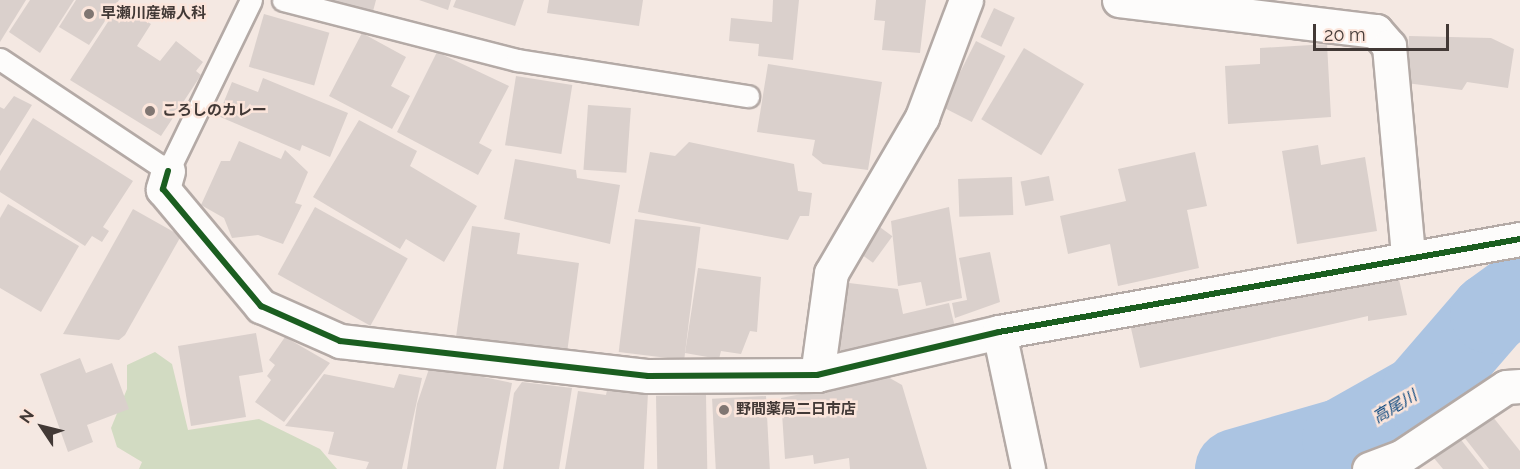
<!DOCTYPE html>
<meta charset="utf-8">
<style>
body{margin:0}
#map{position:relative;width:1520px;height:469px;overflow:hidden;background:#f4e8e2;font-family:Raleway,"Noto Sans JP",sans-serif}
div>[style]{position:absolute}
[style*='--x']{left:calc(var(--x)*1px);top:calc(var(--y)*1px);width:calc(var(--w)*1px);rotate:calc(var(--a)*1deg)}
.green>*{inset:0;background:#d2dbc2}
.river>*{height:81px;margin:-40.5px;padding:0 40.5px;transform-origin:40.5px;border-radius:40.5px;background:#abc4e2}
.building>*{inset:0;background:#dad0cc;transform-origin:0 0}
.roads{filter:drop-shadow(2px 0 #b4aaa6) drop-shadow(-2px 0 #b4aaa6) drop-shadow(0 2px #b4aaa6) drop-shadow(0 -2px #b4aaa6)}
.service>*{height:21px;margin:-10.5px;padding:0 10.5px;transform-origin:10.5px;border-radius:10.5px;background:#fdfcfb}
.minor>*{height:33px;margin:-16.5px;padding:0 16.5px;transform-origin:16.5px;border-radius:16.5px;background:#fdfcfb}
.cycleway>*{height:6px;margin:-3px;padding:0 3px;transform-origin:3px;border-radius:3px;background:#1b5e20}
.dots>*{width:16px;height:16px;translate:-50% -50%;box-sizing:border-box;border:3px solid #fbe5db;border-radius:50%}
span{translate:-50% -50%;white-space:nowrap;text-align:center;line-height:1.15;-webkit-text-stroke:5px #fbe5db;paint-order:stroke}
.poi-label{font-size:15px;color:#423936;font-weight:700}
.left{translate:0 -50%;text-align:left}
.water-label{font-size:16px;color:#0c487f;font-style:italic}
.north{position:absolute;left:12px;top:397px;width:60px;height:60px;-webkit-text-stroke:4px #fbe5db;paint-order:stroke;rotate:305deg;font-size:16px;font-weight:700;line-height:24px;text-align:center;color:#423936}
.north::after{content:'';display:block;margin:auto;width:21px;height:27px;background:#423936;clip-path:polygon(50% 0,100% 100%,50% 72%,0 100%)}
.scale{position:absolute;left:1313px;top:24px;width:136px;height:27px;box-sizing:border-box;border:3px solid #423936;border-top:0;padding-left:8px;font-size:18px;line-height:21px;white-space:nowrap;color:#423936;-webkit-text-stroke:4px #fbe5db;paint-order:stroke}
</style>
<div id="map">
<div class="green">
<i style="clip-path:polygon(155px 352px,172px 364px,188px 430px,259px 419px,320px 449px,337px 469px,139px 469px,142px 462px,117px 447px,111px 428px,127px 389px,127px 365px)"></i>
</div>
<div class="river">
<i style="--x:1235;--y:469;--w:111;--a:-16.2"></i>
<i style="--x:1342;--y:438;--w:90;--a:-29.4"></i>
<i style="--x:1420;--y:394;--w:107;--a:-49.2"></i>
<i style="--x:1490;--y:313;--w:37;--a:-36"></i>
</div>
<div class="building">
<i style="clip-path:polygon(0 0,26px 0,0 42px)"></i>
<i style="clip-path:polygon(30px 0,74px 0,40px 53px,9px 32px)"></i>
<i style="clip-path:polygon(76px 0,119px 0,89px 45px,59px 27px)"></i>
<i style="clip-path:polygon(325px 0,376px 0,372px 15px)"></i>
<i style="clip-path:polygon(419px 0,451px 0,448px 10px)"></i>
<i style="clip-path:polygon(456px 0,524px 0,515px 26px,453px 7px)"></i>
<i style="clip-path:polygon(549px 0,643px 0,639px 26px,547px 13px)"></i>
<i style="clip-path:polygon(773px 0,799px 0,793px 60px,758px 56px,759px 44px,729px 41px,731px 18px,772px 22px)"></i>
<i style="clip-path:polygon(876px 0,926px 0,920px 53px,882px 50px,885px 21px,874px 20px)"></i>
<i style="clip-path:polygon(119px 5px,151px 24px,137px 46px,160px 61px,176px 41px,203px 62px,196px 71px,201px 75px,161px 136px,70px 80px)"></i>
<i style="left:994px;top:8px;width:23px;height:32px;rotate:25deg"></i>
<i style="left:264px;top:14px;width:68px;height:55px;rotate:16deg"></i>
<i style="clip-path:polygon(362px 33px,406px 57px,391px 86px,410px 96px,392px 129px,329px 96px)"></i>
<i style="clip-path:polygon(1409px 36px,1491px 38px,1514px 49px,1508px 88px,1467px 82px,1462px 90px,1406px 83px)"></i>
<i style="left:976px;top:41px;width:33px;height:74px;rotate:27deg"></i>
<i style="clip-path:polygon(1327px 44px,1331px 117px,1228px 124px,1225px 66px,1260px 64px,1260px 48px)"></i>
<i style="left:1024px;top:48px;width:70px;height:83px;rotate:31deg"></i>
<i style="clip-path:polygon(437px 52px,509px 86px,479px 143px,492px 150px,478px 175px,397px 132px)"></i>
<i style="clip-path:polygon(768px 64px,882px 82px,868px 170px,823px 164px,812px 155px,815px 140px,757px 132px)"></i>
<i style="left:516px;top:76px;width:57px;height:70px;rotate:9deg"></i>
<i style="clip-path:polygon(263px 78px,348px 113px,330px 157px,302px 145px,300px 151px,218px 116px,232px 82px,258px 92px)"></i>
<i style="clip-path:polygon(14px 96px,32px 105px,0 156px,0 107px,4px 109px)"></i>
<i style="left:588px;top:105px;width:43px;height:65px;rotate:4deg"></i>
<i style="clip-path:polygon(33px 118px,133px 181px,103px 227px,109px 231px,102px 242px,92px 236px,85px 246px,0 192px,0 171px)"></i>
<i style="clip-path:polygon(359px 120px,417px 151px,410px 166px,477px 206px,444px 262px,406px 239px,400px 249px,313px 197px)"></i>
<i style="clip-path:polygon(239px 141px,281px 159px,285px 150px,308px 172px,295px 203px,302px 205px,283px 244px,258px 235px,232px 238px,224px 218px,201px 205px,221px 161px,230px 161px)"></i>
<i style="clip-path:polygon(689px 142px,794px 164px,798px 191px,812px 193px,809px 216px,800px 216px,788px 240px,638px 212px,650px 152px,675px 156px)"></i>
<i style="clip-path:polygon(1318px 145px,1321px 165px,1365px 157px,1377px 231px,1297px 244px,1282px 151px)"></i>
<i style="clip-path:polygon(1195px 152px,1207px 206px,1187px 210px,1199px 268px,1118px 286px,1110px 244px,1068px 254px,1060px 216px,1126px 201px,1118px 169px)"></i>
<i style="clip-path:polygon(515px 159px,576px 170px,577px 178px,620px 185px,610px 244px,504px 219px)"></i>
<i style="left:1049px;top:176px;width:25px;height:29px;rotate:79deg"></i>
<i style="left:1012px;top:177px;width:38px;height:54px;rotate:88deg"></i>
<i style="clip-path:polygon(8px 204px,79px 246px,41px 312px,0 288px,0 218px)"></i>
<i style="left:315px;top:207px;width:106px;height:77px;rotate:29deg"></i>
<i style="clip-path:polygon(949px 207px,962px 298px,926px 306px,921px 282px,898px 286px,891px 221px)"></i>
<i style="clip-path:polygon(133px 209px,181px 236px,125px 335px,119px 340px,63px 334px)"></i>
<i style="left:635px;top:219px;width:66px;height:134px;rotate:7deg"></i>
<i style="left:877px;top:225px;width:19px;height:33px;rotate:36deg"></i>
<i style="clip-path:polygon(472px 226px,520px 233px,517px 254px,579px 263px,567px 353px,456px 337px)"></i>
<i style="clip-path:polygon(990px 252px,1000px 302px,955px 318px,952px 303px,967px 300px,959px 258px)"></i>
<i style="clip-path:polygon(698px 268px,761px 277px,757px 332px,750px 331px,741px 354px,721px 351px,719px 359px,685px 353px)"></i>
<i style="clip-path:polygon(1398px 275px,1407px 315px,1368px 321px,1368px 316px,1140px 368px,1130px 324px)"></i>
<i style="clip-path:polygon(841px 282px,898px 289px,903px 314px,949px 303px,955px 327px,847px 354px,833px 346px)"></i>
<i style="clip-path:polygon(256px 333px,263px 372px,239px 376px,246px 417px,191px 426px,178px 346px)"></i>
<i style="clip-path:polygon(285px 337px,330px 363px,284px 422px,255px 402px,271px 380px,267px 376px,275px 365px,269px 360px)"></i>
<i style="clip-path:polygon(80px 358px,86px 373px,112px 363px,129px 409px,87px 425px,93px 442px,68px 452px,40px 374px)"></i>
<i style="clip-path:polygon(430px 366px,512px 383px,496px 469px,407px 469px,417px 404px)"></i>
<i style="clip-path:polygon(324px 374px,394px 388px,399px 374px,422px 378px,402px 469px,366px 469px,369px 462px,328px 454px,334px 432px,285px 426px)"></i>
<i style="clip-path:polygon(888px 377px,902px 385px,927px 469px,850px 469px,849px 458px,814px 464px,813px 455px,785px 459px,781px 398px)"></i>
<i style="clip-path:polygon(522px 382px,572px 388px,559px 469px,503px 469px,514px 393px)"></i>
<i style="clip-path:polygon(607px 390px,648px 393px,644px 469px,565px 469px,578px 391px,606px 395px)"></i>
<i style="left:706px;top:395px;width:74px;height:50px;rotate:89deg"></i>
<i style="left:766px;top:396px;width:73px;height:54px;rotate:87deg"></i>
<i style="clip-path:polygon(1493px 417px,1520px 451px,1520px 469px,1489px 469px,1464px 437px)"></i>
<i style="clip-path:polygon(1458px 436px,1484px 469px,1443px 469px,1433px 457px)"></i>
</div>
<div class="roads">
<div class="service">
<i style="--x:283;--y:0;--w:242;--a:14.4"></i>
<i style="--x:517;--y:60;--w:234;--a:8.9"></i>
<i style="--x:0;--y:59;--w:202;--a:33.7"></i>
<i style="--x:168;--y:171;--w:190;--a:-64.1"></i>
</div>
<div class="minor">
<i style="--x:1119;--y:0;--w:259;--a:6.9"></i>
<i style="--x:1376;--y:31;--w:20;--a:49"></i>
<i style="--x:1389;--y:46;--w:210;--a:84.8"></i>
<i style="--x:168;--y:171;--w:19;--a:106"></i>
<i style="--x:163;--y:189;--w:153;--a:50.1"></i>
<i style="--x:261;--y:306;--w:86;--a:23.9"></i>
<i style="--x:340;--y:341;--w:310;--a:6.5"></i>
<i style="--x:648;--y:376;--w:169;--a:-0.3"></i>
<i style="--x:817;--y:375;--w:187;--a:-13.3"></i>
<i style="--x:999;--y:332;--w:529;--a:-10.12"></i>
<i style="--x:999;--y:332;--w:140;--a:78"></i>
<i style="--x:817;--y:375;--w:103;--a:-82.2"></i>
<i style="--x:831;--y:273;--w:181;--a:-59.7"></i>
<i style="--x:922;--y:117;--w:125;--a:-69.4"></i>
<i style="--x:1369;--y:469;--w:34;--a:-21"></i>
<i style="--x:1401;--y:457;--w:126;--a:-33.7"></i>
<i style="--x:1506;--y:387;--w:14;--a:-4"></i>
</div>
</div>
<div class="cycleway">
<i style="--x:168;--y:171;--w:19;--a:106"></i>
<i style="--x:163;--y:189;--w:153;--a:50.1"></i>
<i style="--x:261;--y:306;--w:86;--a:23.9"></i>
<i style="--x:340;--y:341;--w:310;--a:6.5"></i>
<i style="--x:648;--y:376;--w:169;--a:-0.3"></i>
<i style="--x:817;--y:375;--w:187;--a:-13.3"></i>
<i style="--x:999;--y:332;--w:529;--a:-10.12"></i>
</div>
<div class="dots">
<i style="left:89px;top:14px;background:#807672"></i>
<i style="left:150px;top:111px;background:#807672"></i>
<i style="left:724px;top:410px;background:#807672"></i>
</div>
<div class="poi-label">
<span class="left" style="left:101px;top:14px">早瀬川産婦人科</span>
<span class="left" style="left:162px;top:111px">ころしのカレー</span>
<span class="left" style="left:736px;top:410px">野間薬局二日市店</span>
</div>
<div class="water-label">
<span style="left:1395px;top:407px;rotate:-31deg">高尾川</span>
</div>
<div class="north">N</div>
<div class="scale">20 m</div>
</div>
